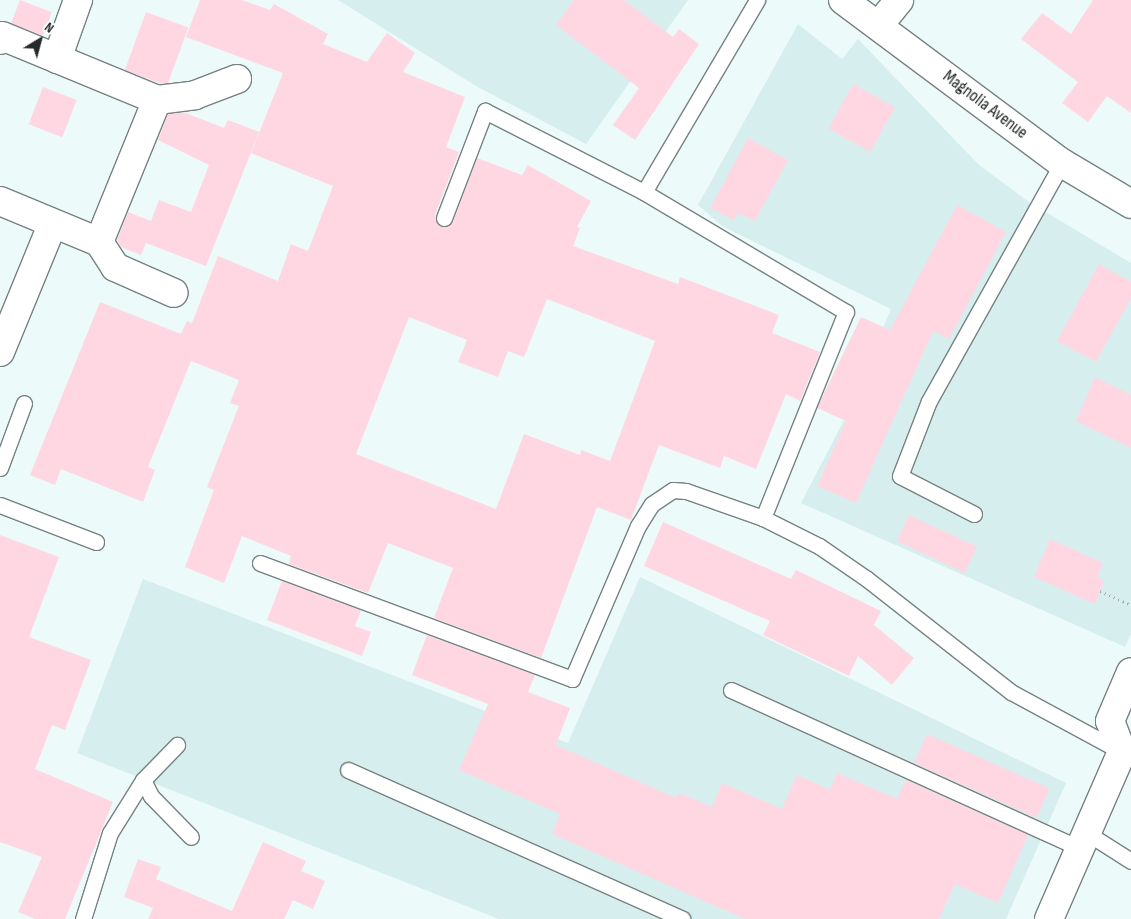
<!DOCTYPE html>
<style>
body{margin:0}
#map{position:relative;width:1131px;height:919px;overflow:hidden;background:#edfafa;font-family:"Sofia Sans Condensed",sans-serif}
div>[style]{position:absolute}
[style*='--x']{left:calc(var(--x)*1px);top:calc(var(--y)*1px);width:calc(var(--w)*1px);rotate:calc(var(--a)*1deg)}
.built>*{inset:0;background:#d7eeef}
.building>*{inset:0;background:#ffd7e2;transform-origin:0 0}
.path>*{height:3px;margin-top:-1.5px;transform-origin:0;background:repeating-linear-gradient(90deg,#a2acac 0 1px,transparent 0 5px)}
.roads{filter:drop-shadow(1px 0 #768282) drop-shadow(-1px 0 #768282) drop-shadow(0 1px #768282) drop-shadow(0 -1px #768282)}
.service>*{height:15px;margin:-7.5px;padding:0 7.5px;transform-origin:7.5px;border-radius:7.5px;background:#fff}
.minor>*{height:28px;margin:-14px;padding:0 14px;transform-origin:14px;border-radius:14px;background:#fff}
.tertiary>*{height:28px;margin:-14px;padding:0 14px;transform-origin:14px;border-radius:14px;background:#fff}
.secondary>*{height:28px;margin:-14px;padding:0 14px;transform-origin:14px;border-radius:14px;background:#fff}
span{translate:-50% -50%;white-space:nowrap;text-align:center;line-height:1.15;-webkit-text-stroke:5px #fff;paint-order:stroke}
.street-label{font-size:18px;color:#252a2a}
.north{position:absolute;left:15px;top:15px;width:50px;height:50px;-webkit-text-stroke:4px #fff;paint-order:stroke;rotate:37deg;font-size:14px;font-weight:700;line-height:20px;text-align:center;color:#252a2a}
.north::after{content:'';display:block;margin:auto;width:18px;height:22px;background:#252a2a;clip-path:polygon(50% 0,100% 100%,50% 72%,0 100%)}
</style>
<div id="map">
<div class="built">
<i style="clip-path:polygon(338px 0,688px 0,586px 144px,476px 86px)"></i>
<i style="clip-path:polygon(798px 24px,842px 59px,858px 39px,979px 165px,1029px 202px,1131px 263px,1131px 634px,1125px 647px,801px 503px,844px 420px,891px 309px,722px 226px,698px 205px)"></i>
<i style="clip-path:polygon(640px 577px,1066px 783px,1006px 919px,499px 919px,77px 753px,143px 579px,568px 743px)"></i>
</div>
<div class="building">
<i style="left:20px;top:0;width:34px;height:25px;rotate:21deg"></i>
<i style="clip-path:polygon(evenodd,200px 0,242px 0,270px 10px,274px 4px,328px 34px,323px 44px,367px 62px,387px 33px,415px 53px,403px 72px,465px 97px,446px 147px,459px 152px,435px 215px,440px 227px,453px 222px,477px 158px,522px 175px,528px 165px,591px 201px,577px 227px,580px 228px,573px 246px,678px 284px,680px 277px,779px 315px,772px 333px,820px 352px,800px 401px,786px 394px,756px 469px,724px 456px,720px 468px,659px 445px,631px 520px,597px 507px,541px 658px,434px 618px,453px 568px,388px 543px,368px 593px,289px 564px,291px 556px,242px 536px,224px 583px,185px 567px,214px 490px,207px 487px,239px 406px,230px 403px,239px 380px,191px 361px,148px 467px,155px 470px,143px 502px,61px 469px,55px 485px,30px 475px,100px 302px,181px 334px,187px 321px,192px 323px,218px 256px,278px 281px,291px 244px,308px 251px,333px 186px,251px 153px,283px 73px,186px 37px,200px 0,547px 299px,655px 341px,610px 461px,581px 450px,580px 455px,524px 434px,496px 509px,356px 454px,409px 317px,467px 340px,458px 362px,498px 377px,508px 351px,524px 357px,547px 299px)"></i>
<i style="clip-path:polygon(574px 0,624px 0,673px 37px,679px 29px,699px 44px,635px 140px,613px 125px,639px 88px,556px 25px)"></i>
<i style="clip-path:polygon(1093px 0,1131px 0,1131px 113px,1107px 96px,1088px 122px,1062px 103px,1078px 82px,1021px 39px,1042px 13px,1071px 34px)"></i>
<i style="left:146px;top:12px;width:45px;height:62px;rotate:20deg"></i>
<i style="left:853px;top:84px;width:48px;height:51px;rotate:29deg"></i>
<i style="left:43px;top:87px;width:36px;height:40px;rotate:21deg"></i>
<i style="clip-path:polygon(183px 112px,224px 128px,228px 120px,259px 132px,206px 266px,146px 243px,141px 255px,121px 247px,117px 240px,128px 212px,151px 221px,159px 200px,191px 212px,209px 165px,158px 140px,168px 114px)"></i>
<i style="clip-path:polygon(748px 138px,788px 160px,755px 221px,738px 213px,734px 220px,710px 208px)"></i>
<i style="clip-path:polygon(957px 205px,1006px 232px,949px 339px,933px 331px,856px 503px,817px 486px,846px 421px,817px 408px,861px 317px,890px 330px)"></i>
<i style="clip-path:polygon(1099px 264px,1131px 282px,1131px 298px,1096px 362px,1057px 341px)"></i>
<i style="clip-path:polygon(1095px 377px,1131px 395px,1131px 448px,1076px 421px)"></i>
<i style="left:909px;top:515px;width:75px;height:29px;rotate:25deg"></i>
<i style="clip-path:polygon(663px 522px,791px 579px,796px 570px,881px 611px,874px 625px,914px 658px,892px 685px,858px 656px,849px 676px,763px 635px,770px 621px,644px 566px)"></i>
<i style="clip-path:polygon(0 535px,59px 557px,29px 637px,91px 660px,65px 730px,52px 725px,35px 769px,113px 802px,65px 919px,35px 919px,18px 912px,42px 857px,0 842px)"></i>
<i style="clip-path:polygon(1050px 539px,1103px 563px,1097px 577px,1104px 581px,1095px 604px,1034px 577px)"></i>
<i style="clip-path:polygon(282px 581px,361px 610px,355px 626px,371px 632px,362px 656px,267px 620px)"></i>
<i style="clip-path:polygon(427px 635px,535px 675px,528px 692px,570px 708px,556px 745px,676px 798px,679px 793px,712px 807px,722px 783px,782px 809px,797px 775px,830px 790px,837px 773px,897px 799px,906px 780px,1028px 835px,998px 903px,955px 884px,939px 919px,745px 919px,552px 834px,560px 814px,459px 770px,488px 704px,412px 675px)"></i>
<i style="left:927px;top:734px;width:134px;height:32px;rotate:24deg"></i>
<i style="clip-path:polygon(263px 842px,306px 861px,301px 871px,325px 881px,313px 909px,293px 900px,284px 919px,148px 919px,153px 908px,124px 897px,138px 859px,161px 867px,156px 879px,232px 911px)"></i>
</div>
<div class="path">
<i style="--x:1100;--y:591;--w:34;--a:24"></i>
</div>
<div class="roads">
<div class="service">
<i style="--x:444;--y:218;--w:115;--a:-69"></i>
<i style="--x:485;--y:111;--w:178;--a:27"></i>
<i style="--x:644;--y:192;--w:223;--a:-59.5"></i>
<i style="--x:0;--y:468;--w:69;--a:-69.7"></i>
<i style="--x:0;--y:505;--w:103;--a:21.1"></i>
<i style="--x:974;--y:514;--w:83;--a:-152.8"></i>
<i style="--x:900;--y:476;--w:80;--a:-68.9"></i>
<i style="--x:929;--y:401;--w:273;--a:-60.8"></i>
<i style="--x:763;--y:518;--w:63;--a:26.6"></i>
<i style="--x:819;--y:546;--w:58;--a:34.5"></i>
<i style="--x:867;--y:579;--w:183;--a:38.1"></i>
<i style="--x:1011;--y:692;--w:124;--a:28.4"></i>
<i style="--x:260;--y:563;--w:333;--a:20.4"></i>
<i style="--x:572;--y:679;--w:167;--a:-66.7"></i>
<i style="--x:638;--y:526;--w:26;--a:-58"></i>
<i style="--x:652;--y:504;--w:25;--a:-34"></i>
<i style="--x:673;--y:490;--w:13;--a:4"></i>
<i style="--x:686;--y:491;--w:82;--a:19.3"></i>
<i style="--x:763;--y:518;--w:222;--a:-68.1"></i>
<i style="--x:846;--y:312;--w:235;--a:-149.3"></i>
<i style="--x:731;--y:690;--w:383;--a:24.4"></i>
<i style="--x:348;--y:770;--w:366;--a:24"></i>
<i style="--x:143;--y:780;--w:18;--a:63"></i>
<i style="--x:151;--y:796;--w:57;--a:45.7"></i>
<i style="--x:1087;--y:833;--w:52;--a:32.5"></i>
<i style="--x:83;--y:919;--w:90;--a:-72.6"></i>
<i style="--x:110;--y:833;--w:62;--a:-58.1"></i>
<i style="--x:143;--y:780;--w:49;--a:-45.8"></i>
</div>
<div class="minor">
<i style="--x:879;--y:25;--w:32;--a:-51"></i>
<i style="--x:0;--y:40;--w:4;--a:-63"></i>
<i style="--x:2;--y:36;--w:168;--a:22.4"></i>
<i style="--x:57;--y:59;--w:63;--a:-70.4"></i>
<i style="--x:157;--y:100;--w:38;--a:-7"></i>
<i style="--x:195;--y:95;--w:45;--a:-20.9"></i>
<i style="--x:0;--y:201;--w:107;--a:22.5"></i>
<i style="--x:99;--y:242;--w:153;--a:-67.8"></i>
<i style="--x:99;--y:242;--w:30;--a:57"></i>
<i style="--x:115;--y:267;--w:64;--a:23.8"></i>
<i style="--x:0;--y:352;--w:139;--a:-67.7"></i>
</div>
<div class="tertiary">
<i style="--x:843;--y:0;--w:273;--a:36.7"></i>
<i style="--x:1062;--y:163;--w:80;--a:30.7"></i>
</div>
<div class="secondary">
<i style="--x:1049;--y:919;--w:182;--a:-66.4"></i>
<i style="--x:1122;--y:752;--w:33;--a:-111"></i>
<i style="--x:1110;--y:721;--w:53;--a:-66.8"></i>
</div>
</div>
<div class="street-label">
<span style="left:985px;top:105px;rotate:37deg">Magnolia Avenue</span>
</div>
<div class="north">N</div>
</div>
